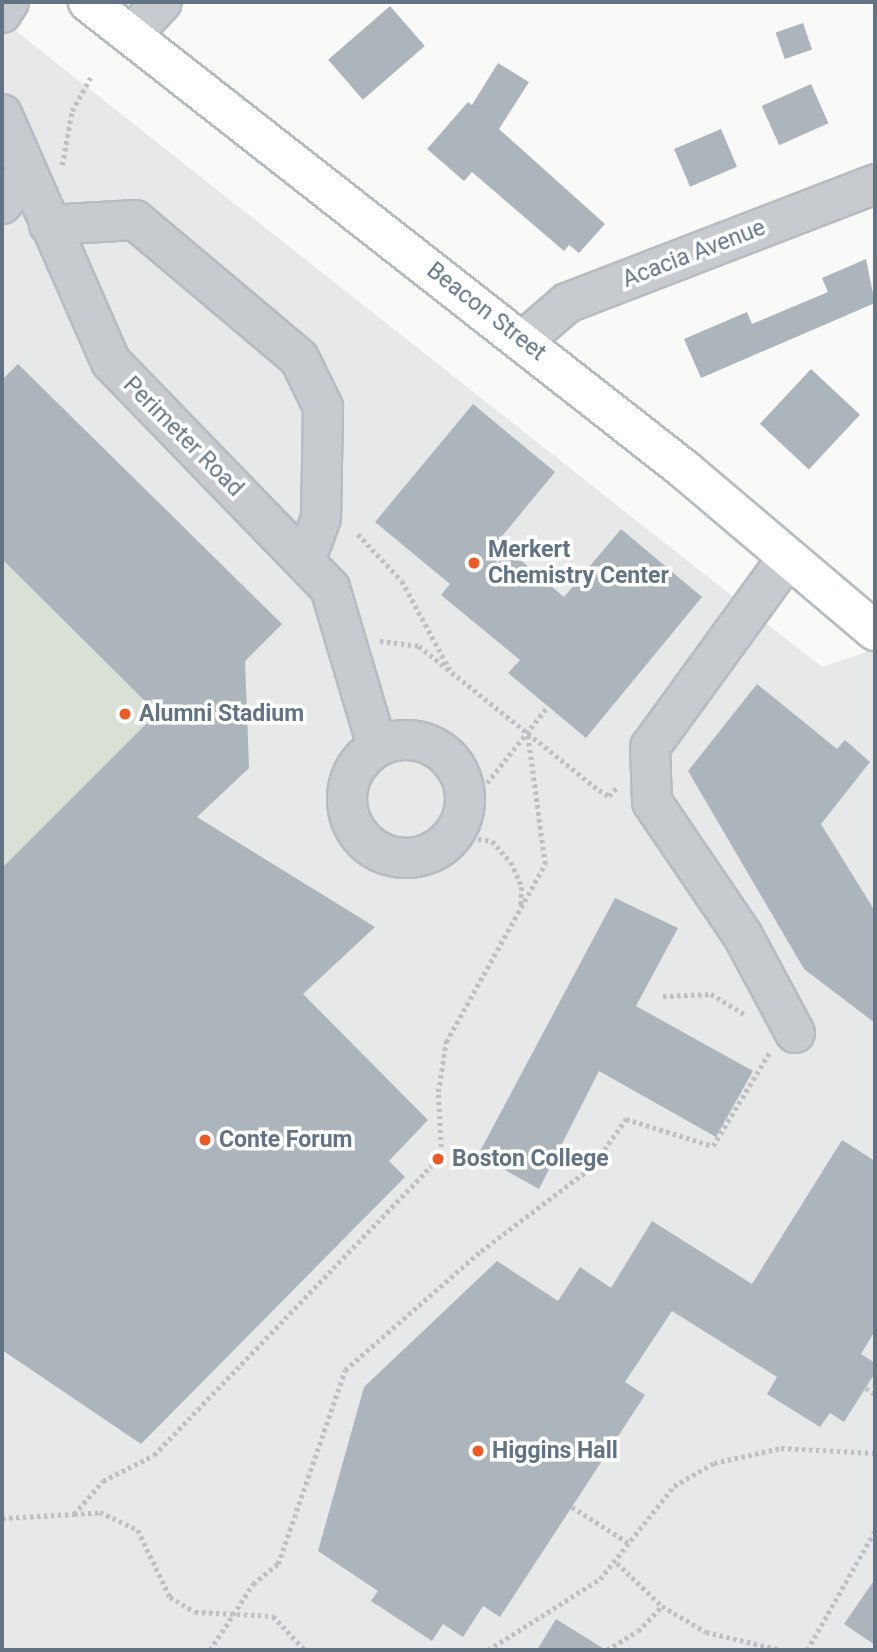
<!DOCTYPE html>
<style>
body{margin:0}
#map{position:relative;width:877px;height:1652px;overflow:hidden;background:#f9faf7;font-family:Roboto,sans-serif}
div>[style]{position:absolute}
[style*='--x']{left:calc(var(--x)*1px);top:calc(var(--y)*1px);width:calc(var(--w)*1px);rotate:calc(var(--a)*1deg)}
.built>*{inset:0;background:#e7e9e8}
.green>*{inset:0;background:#d9e0d6}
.building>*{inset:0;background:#acb5bc;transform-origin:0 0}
.path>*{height:4.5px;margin-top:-2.25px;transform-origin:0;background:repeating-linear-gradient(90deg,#bec1c4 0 3.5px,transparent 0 7px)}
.roads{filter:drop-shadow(2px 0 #b7bcc1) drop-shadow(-2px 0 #b7bcc1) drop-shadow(0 2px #b7bcc1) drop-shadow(0 -2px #b7bcc1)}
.minor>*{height:38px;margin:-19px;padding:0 19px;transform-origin:19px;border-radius:19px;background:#c7cbcf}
.minor>.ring{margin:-19px;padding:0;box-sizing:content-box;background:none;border:38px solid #c7cbcf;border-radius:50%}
.major>*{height:38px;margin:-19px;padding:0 19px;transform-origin:19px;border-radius:19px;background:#fff}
.dots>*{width:19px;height:19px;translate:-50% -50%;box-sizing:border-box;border:4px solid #fff;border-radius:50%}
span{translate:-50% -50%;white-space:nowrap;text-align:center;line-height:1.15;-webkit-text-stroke:7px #fff;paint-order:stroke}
.street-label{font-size:23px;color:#627484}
.poi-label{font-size:23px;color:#627484;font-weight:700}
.left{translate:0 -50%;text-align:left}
.frame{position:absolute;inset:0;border:4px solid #627484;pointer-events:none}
</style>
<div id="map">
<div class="built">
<i style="clip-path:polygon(2px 20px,822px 667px,875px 649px,875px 1650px,2px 1650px)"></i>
</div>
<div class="green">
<i style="clip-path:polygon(18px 364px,282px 624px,245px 661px,249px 768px,165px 848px,218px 900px,2px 1114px,2px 380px)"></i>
</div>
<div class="building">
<i style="left:390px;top:6px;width:53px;height:82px;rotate:49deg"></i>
<i style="left:803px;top:23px;width:28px;height:29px;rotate:71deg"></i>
<i style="clip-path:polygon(498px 63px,529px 82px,499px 129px,605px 224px,579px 253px,569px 245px,564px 251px,472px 172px,464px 181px,427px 149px,468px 102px,472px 105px)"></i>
<i style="left:811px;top:84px;width:43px;height:54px;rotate:66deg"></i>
<i style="left:721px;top:129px;width:41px;height:51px;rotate:67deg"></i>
<i style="clip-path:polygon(866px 259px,875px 303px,701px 378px,684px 339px,747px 312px,752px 324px,828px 292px,822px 278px)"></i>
<i style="clip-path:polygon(18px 364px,282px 624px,245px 661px,249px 768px,197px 817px,375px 927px,303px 994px,428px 1120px,389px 1161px,405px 1177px,141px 1444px,2px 1350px,2px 868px,157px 713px,2px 559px,2px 380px)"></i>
<i style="left:811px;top:369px;width:67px;height:75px;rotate:43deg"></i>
<i style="clip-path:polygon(473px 404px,555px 472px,498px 541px,564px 597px,621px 529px,702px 597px,586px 738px,508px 673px,520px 660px,441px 595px,450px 584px,375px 522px)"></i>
<i style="clip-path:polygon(757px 684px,837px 749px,845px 740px,870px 762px,821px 824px,875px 911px,875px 1023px,804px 969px,688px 771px)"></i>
<i style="clip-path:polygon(615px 898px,678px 928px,636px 1006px,753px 1071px,716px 1137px,599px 1071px,539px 1189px,478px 1155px)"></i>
<i style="clip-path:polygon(842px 1140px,875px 1161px,875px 1331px,861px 1354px,875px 1363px,875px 1373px,844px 1422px,830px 1413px,820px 1427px,767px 1394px,777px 1377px,672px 1311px,625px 1382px,645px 1395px,500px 1617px,483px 1606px,463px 1637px,443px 1624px,432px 1641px,371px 1601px,378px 1591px,318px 1551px,364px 1387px,497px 1261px,558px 1301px,580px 1267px,611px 1288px,652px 1221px,752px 1284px)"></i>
<i style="clip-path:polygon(875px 1579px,875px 1645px,844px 1624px)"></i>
<i style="clip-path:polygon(556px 1619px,606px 1650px,537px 1650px)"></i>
</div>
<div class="path">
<i style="--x:62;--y:165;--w:55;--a:-79.5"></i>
<i style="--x:72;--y:111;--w:38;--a:-61"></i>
<i style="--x:358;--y:534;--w:64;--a:46.9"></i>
<i style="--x:402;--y:581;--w:101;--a:61.7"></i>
<i style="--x:380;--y:641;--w:39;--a:7"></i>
<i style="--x:419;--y:646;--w:231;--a:38.7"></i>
<i style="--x:599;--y:790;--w:12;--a:31"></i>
<i style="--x:609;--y:796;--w:13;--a:-48"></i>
<i style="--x:487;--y:783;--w:98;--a:-51.6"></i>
<i style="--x:478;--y:839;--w:14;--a:8"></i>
<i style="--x:492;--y:841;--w:28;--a:48"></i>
<i style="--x:511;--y:862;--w:27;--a:66"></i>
<i style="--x:522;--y:887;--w:20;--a:93"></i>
<i style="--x:663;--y:996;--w:48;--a:-2.4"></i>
<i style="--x:711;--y:994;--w:39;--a:31"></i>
<i style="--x:874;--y:1345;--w:1;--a:-45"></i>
<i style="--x:866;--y:1388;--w:11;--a:34"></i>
<i style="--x:572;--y:1507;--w:67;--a:32.3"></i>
<i style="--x:74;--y:1514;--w:26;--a:-4"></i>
<i style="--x:100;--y:1512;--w:42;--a:25.3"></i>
<i style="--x:138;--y:1530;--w:74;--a:64.5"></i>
<i style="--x:170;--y:1597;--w:29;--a:31"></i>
<i style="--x:195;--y:1612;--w:78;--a:2.9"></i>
<i style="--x:273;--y:1616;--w:47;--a:46.7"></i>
<i style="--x:2;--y:1518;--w:72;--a:-3.2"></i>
<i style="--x:74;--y:1514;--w:44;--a:-48.7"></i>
<i style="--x:103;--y:1481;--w:57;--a:-27"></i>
<i style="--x:154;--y:1455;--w:400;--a:-46.2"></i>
<i style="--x:431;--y:1166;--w:21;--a:-62"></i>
<i style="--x:441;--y:1147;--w:55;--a:-93.1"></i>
<i style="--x:438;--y:1092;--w:51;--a:-80.9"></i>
<i style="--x:446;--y:1042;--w:204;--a:-60.9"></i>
<i style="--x:545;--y:864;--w:134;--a:-97.7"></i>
<i style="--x:617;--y:1563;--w:62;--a:43.7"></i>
<i style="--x:662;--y:1606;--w:51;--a:30.6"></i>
<i style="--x:706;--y:1632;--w:78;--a:13.3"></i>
<i style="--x:210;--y:1650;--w:79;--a:-56.9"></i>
<i style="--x:253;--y:1584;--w:32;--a:-39"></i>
<i style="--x:278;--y:1564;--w:205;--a:-70.9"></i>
<i style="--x:345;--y:1370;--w:181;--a:-41.2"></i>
<i style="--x:481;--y:1251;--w:139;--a:-37.1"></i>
<i style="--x:592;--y:1167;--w:59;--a:-54.7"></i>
<i style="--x:626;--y:1119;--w:91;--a:17.2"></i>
<i style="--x:713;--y:1146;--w:109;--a:-58.9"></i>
<i style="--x:488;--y:1650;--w:133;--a:-32.4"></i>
<i style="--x:600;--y:1579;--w:119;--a:-51.5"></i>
<i style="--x:674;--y:1486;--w:46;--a:-29.9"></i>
<i style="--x:714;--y:1463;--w:69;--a:-12.6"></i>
<i style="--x:781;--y:1448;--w:94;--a:3"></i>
<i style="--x:607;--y:1650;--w:36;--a:-32"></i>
<i style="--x:638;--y:1631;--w:35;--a:-46"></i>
<i style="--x:807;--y:1650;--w:137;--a:-60.3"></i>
</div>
<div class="roads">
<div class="minor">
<i style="--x:2;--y:13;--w:13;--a:-58"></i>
<i style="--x:131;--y:35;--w:45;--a:-46.8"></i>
<i style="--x:2;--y:114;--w:271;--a:66.3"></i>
<i style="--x:111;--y:362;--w:315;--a:45.9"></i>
<i style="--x:330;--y:588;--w:165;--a:73.4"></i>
<i style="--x:2;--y:204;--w:40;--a:-51"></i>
<i style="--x:49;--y:225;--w:86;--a:-3.3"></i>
<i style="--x:135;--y:220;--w:214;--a:40.1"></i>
<i style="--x:299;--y:358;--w:55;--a:63.9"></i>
<i style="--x:323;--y:407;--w:111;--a:91"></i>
<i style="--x:321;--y:518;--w:44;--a:110.1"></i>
<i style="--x:523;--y:341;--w:58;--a:-40.8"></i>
<i style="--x:567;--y:303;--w:330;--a:-21.1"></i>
<i style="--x:786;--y:560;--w:231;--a:126"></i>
<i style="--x:650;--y:747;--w:55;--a:87.9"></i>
<i style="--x:652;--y:802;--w:162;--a:55.8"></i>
<i style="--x:743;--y:936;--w:110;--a:61.8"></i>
<i class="ring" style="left:347px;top:740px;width:80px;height:80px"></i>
</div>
<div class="major">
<i style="--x:88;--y:2;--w:759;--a:38.09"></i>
<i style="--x:685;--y:470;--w:249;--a:40.3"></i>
</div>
</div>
<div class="dots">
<i style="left:474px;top:563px;background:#ef5922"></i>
<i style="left:125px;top:714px;background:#ef5922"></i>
<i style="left:205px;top:1140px;background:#ef5922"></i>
<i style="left:438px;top:1159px;background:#ef5922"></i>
<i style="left:478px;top:1451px;background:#ef5922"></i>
</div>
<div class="street-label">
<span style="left:694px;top:254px;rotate:-21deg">Acacia Avenue</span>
<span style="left:486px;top:312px;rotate:38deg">Beacon Street</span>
<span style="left:183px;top:437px;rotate:45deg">Perimeter Road</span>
</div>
<div class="poi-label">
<span class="left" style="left:488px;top:563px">Merkert<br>Chemistry Center</span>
<span class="left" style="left:139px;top:714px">Alumni Stadium</span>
<span class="left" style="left:219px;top:1140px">Conte Forum</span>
<span class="left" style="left:452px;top:1159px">Boston College</span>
<span class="left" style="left:492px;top:1451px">Higgins Hall</span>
</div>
<div class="frame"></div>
</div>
